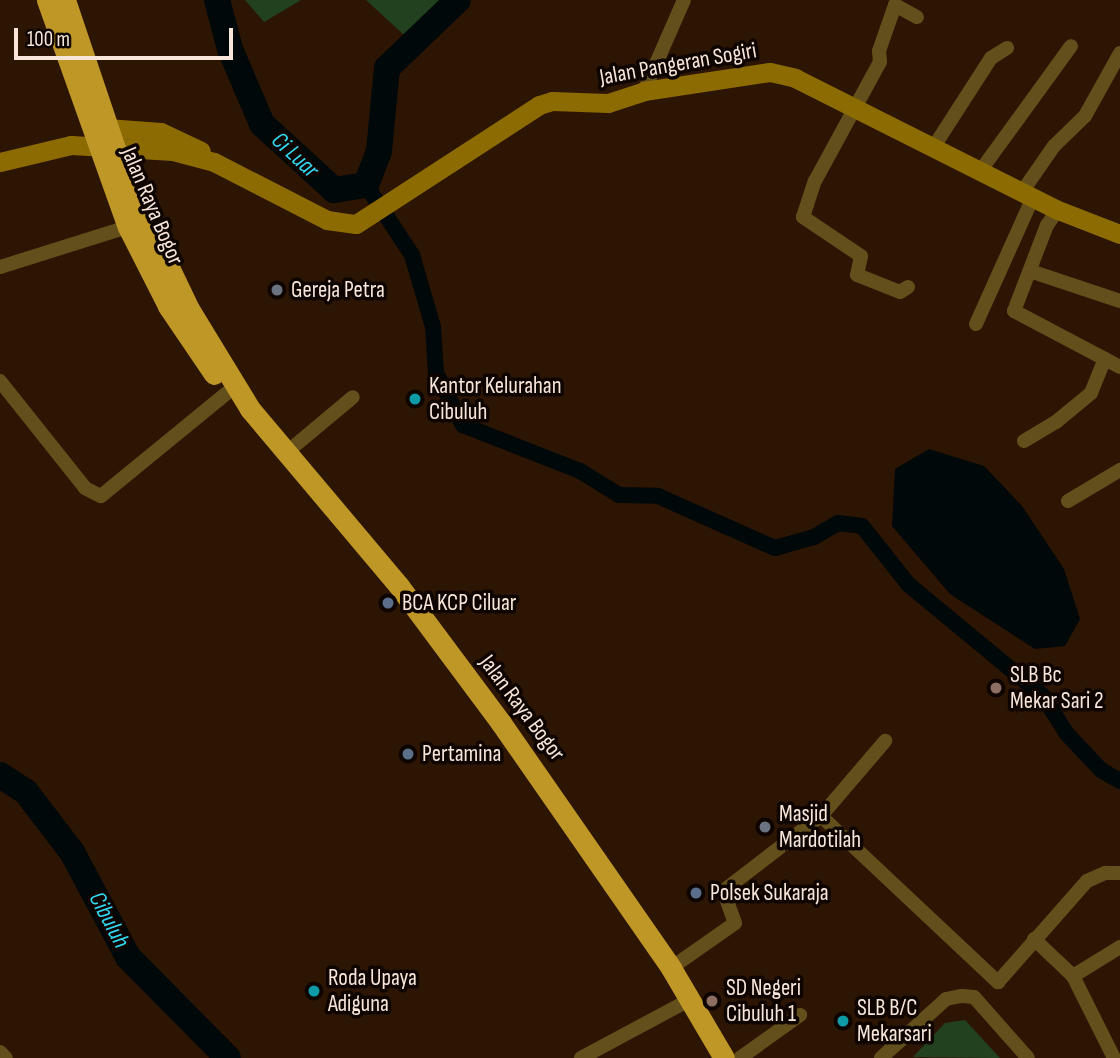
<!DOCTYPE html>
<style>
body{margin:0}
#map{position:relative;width:1120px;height:1058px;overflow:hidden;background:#2d1503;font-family:"Sofia Sans Condensed",sans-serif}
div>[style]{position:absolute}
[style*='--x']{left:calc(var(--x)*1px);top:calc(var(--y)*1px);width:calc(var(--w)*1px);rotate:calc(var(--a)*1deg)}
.green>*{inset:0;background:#22421f}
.water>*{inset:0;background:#00080a}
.canal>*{height:16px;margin:-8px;padding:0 8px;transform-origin:8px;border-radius:8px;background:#00080a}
.river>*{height:26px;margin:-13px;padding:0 13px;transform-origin:13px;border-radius:13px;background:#00080a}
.street>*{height:14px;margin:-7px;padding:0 7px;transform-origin:7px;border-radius:7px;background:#634f1c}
.secondary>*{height:19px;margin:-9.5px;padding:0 9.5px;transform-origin:9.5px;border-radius:9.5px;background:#8b6b02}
.highway>*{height:21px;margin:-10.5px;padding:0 10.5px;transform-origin:10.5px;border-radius:10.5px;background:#be9727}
.dots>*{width:19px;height:19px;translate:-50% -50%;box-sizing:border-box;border:4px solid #0e0501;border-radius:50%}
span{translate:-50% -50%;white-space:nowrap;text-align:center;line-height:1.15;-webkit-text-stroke:7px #0e0501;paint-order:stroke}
.street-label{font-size:23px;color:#f8e6db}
.poi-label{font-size:23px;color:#f8e6db}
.left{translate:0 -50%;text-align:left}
.water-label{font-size:24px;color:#33daf4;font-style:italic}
.scale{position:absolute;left:14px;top:28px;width:219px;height:32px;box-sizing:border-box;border:4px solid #f8e6db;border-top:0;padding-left:9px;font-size:21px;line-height:24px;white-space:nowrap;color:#f8e6db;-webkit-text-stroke:5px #0e0501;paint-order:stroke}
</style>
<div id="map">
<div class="green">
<div style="clip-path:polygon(245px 0,301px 0,264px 22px)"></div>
<div style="clip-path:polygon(366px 0,460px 0,415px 45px)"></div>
<div style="clip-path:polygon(965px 1020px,1000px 1058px,913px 1057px,945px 1023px)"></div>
</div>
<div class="water">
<div style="clip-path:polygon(929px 449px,984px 466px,1022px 506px,1064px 569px,1080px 619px,1065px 646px,1035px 649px,950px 594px,892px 526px,895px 469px)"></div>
</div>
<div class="canal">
<div style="--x:366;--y:185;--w:84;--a:56.7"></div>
<div style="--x:412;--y:255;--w:75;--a:73.7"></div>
<div style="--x:433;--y:327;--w:46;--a:86.3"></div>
<div style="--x:436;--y:373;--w:59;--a:62.6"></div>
<div style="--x:463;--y:425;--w:126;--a:21.5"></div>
<div style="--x:580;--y:471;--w:46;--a:31.6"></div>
<div style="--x:619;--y:495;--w:39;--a:1"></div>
<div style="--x:658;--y:496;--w:128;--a:24"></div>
<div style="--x:775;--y:548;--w:41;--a:-15.8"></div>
<div style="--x:814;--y:537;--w:28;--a:-30"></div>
<div style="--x:838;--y:523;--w:24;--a:7"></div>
<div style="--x:862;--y:526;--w:75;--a:51.5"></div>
<div style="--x:909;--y:585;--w:174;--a:39.6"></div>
<div style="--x:1043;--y:696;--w:45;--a:57.7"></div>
<div style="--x:1067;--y:734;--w:50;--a:46.6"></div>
<div style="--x:1101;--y:770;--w:22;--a:30"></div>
</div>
<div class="river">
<div style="--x:217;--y:0;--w:51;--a:75.1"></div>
<div style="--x:230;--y:49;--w:82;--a:66.9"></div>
<div style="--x:262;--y:124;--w:98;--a:42.5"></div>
<div style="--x:334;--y:190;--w:32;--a:-9"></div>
<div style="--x:366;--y:185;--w:36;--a:-69"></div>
<div style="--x:379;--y:151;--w:83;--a:-84.5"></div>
<div style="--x:387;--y:68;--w:98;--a:-43.8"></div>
<div style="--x:0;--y:775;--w:31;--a:33"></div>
<div style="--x:26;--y:792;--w:76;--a:52.5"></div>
<div style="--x:72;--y:852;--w:119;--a:61.9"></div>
<div style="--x:128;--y:957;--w:142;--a:45.3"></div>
</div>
<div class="street">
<div style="--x:644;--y:91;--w:99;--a:-66.3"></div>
<div style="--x:933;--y:148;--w:107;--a:-57.2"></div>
<div style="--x:991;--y:58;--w:19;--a:-32"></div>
<div style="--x:981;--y:170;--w:153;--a:-54"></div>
<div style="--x:1022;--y:192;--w:56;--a:-55.2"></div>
<div style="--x:1054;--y:146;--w:43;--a:-44.1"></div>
<div style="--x:1085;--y:116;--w:72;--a:-60.9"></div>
<div style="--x:1058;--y:210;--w:19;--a:126"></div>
<div style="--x:1047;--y:225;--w:92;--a:111"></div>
<div style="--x:1014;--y:311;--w:120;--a:27.8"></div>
<div style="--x:0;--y:267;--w:134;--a:-17.4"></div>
<div style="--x:1030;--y:271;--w:95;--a:18.4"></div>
<div style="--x:908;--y:287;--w:9;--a:148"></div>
<div style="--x:900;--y:292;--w:46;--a:-158.4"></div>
<div style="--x:857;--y:275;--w:19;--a:-78"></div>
<div style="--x:861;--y:256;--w:70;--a:-146.1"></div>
<div style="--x:803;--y:217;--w:38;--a:-72"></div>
<div style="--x:815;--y:181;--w:136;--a:-61.4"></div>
<div style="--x:880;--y:62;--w:11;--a:-95"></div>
<div style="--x:879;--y:51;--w:49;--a:-70.8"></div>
<div style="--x:895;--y:5;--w:25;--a:29"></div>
<div style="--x:976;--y:324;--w:139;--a:-65.8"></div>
<div style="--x:0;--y:381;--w:137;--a:51.5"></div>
<div style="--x:85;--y:488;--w:18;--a:27"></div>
<div style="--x:101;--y:496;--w:163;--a:-39.3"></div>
<div style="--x:1024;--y:441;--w:37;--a:-31"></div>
<div style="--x:1056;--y:422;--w:45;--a:-39.6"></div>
<div style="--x:1091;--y:393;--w:37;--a:-68"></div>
<div style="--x:286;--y:453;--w:87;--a:-39.9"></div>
<div style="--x:1068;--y:501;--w:61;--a:-30.8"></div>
<div style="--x:821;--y:816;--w:243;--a:43.2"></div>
<div style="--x:998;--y:982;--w:135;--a:-48.6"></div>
<div style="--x:1087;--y:881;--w:20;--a:-24"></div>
<div style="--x:1105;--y:873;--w:15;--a:0"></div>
<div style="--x:1034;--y:939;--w:54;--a:43.5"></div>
<div style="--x:1073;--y:976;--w:92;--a:63.4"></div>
<div style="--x:671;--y:968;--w:78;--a:-35.1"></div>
<div style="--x:735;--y:923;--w:29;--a:-110"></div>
<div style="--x:725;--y:896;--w:8;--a:-76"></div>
<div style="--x:727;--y:888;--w:118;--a:-37.5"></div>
<div style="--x:821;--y:816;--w:99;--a:-49.5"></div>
<div style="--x:1073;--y:976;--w:55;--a:-31.7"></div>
<div style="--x:0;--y:1052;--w:8;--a:45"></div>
<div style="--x:581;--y:1058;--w:123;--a:-28.2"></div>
<div style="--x:740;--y:1058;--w:74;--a:-35.6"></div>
<div style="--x:881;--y:1058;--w:88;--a:-42.2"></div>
<div style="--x:946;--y:999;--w:16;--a:-11"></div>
<div style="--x:962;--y:996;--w:12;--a:5"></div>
<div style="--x:974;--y:997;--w:81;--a:48.5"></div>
</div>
<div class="secondary">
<div style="--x:93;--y:127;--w:68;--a:4.2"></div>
<div style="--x:161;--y:132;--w:44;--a:25.4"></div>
<div style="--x:0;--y:162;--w:73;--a:-13.5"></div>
<div style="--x:71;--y:145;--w:102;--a:3.4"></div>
<div style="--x:173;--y:151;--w:42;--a:15"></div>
<div style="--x:214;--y:162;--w:127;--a:27.2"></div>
<div style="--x:327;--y:220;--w:29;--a:8"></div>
<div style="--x:356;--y:224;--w:218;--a:-33"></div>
<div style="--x:539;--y:105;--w:14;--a:-17"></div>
<div style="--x:552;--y:101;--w:56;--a:2"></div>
<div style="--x:608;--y:103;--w:38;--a:-18"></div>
<div style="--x:644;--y:91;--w:127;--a:-8.6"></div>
<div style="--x:770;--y:72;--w:26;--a:13"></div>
<div style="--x:795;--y:78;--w:294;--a:26.7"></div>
<div style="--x:1058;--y:210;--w:66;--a:21.2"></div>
</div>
<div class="highway">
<div style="--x:47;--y:0;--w:241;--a:70.4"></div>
<div style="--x:128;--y:227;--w:89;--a:63.1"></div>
<div style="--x:168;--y:306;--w:82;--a:55.9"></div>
<div style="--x:65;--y:0;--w:154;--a:71.4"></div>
<div style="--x:114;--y:146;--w:98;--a:66"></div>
<div style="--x:154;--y:236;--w:81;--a:64.4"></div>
<div style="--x:189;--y:309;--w:117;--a:58.6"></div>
<div style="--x:250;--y:409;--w:231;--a:49.9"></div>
<div style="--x:399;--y:586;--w:171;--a:53.3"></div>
<div style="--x:501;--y:723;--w:298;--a:55.2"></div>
<div style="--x:671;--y:968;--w:104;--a:59.5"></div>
</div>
<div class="dots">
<div style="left:277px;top:290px;background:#6b7280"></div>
<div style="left:415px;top:399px;background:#0f9aa8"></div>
<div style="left:388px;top:603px;background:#5c6f8a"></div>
<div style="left:996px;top:688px;background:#8d6e63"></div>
<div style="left:408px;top:754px;background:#5c6f8a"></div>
<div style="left:765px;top:827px;background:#6b7280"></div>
<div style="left:696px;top:893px;background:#5c6f8a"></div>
<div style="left:314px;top:991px;background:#0f9aa8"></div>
<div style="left:712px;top:1001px;background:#8d6e63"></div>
<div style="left:843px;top:1021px;background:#0f9aa8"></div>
</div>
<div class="street-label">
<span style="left:678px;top:64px;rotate:-10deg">Jalan Pangeran Sogiri</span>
<span style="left:152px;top:206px;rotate:67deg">Jalan Raya Bogor</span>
<span style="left:522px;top:708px;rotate:53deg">Jalan Raya Bogor</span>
</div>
<div class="poi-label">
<span class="left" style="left:291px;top:290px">Gereja Petra</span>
<span class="left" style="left:429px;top:399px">Kantor Kelurahan<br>Cibuluh</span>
<span class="left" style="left:402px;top:603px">BCA KCP Ciluar</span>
<span class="left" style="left:1010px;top:688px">SLB Bc<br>Mekar Sari 2</span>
<span class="left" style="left:422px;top:754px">Pertamina</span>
<span class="left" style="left:779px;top:827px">Masjid<br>Mardotilah</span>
<span class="left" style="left:710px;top:893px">Polsek Sukaraja</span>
<span class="left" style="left:328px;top:991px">Roda Upaya<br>Adiguna</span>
<span class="left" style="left:726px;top:1001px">SD Negeri<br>Cibuluh 1</span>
<span class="left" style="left:857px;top:1021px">SLB B/C<br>Mekarsari</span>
</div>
<div class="water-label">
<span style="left:295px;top:155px;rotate:43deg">Ci Luar</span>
<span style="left:109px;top:920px;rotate:62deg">Cibuluh</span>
</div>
<div class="scale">100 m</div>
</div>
